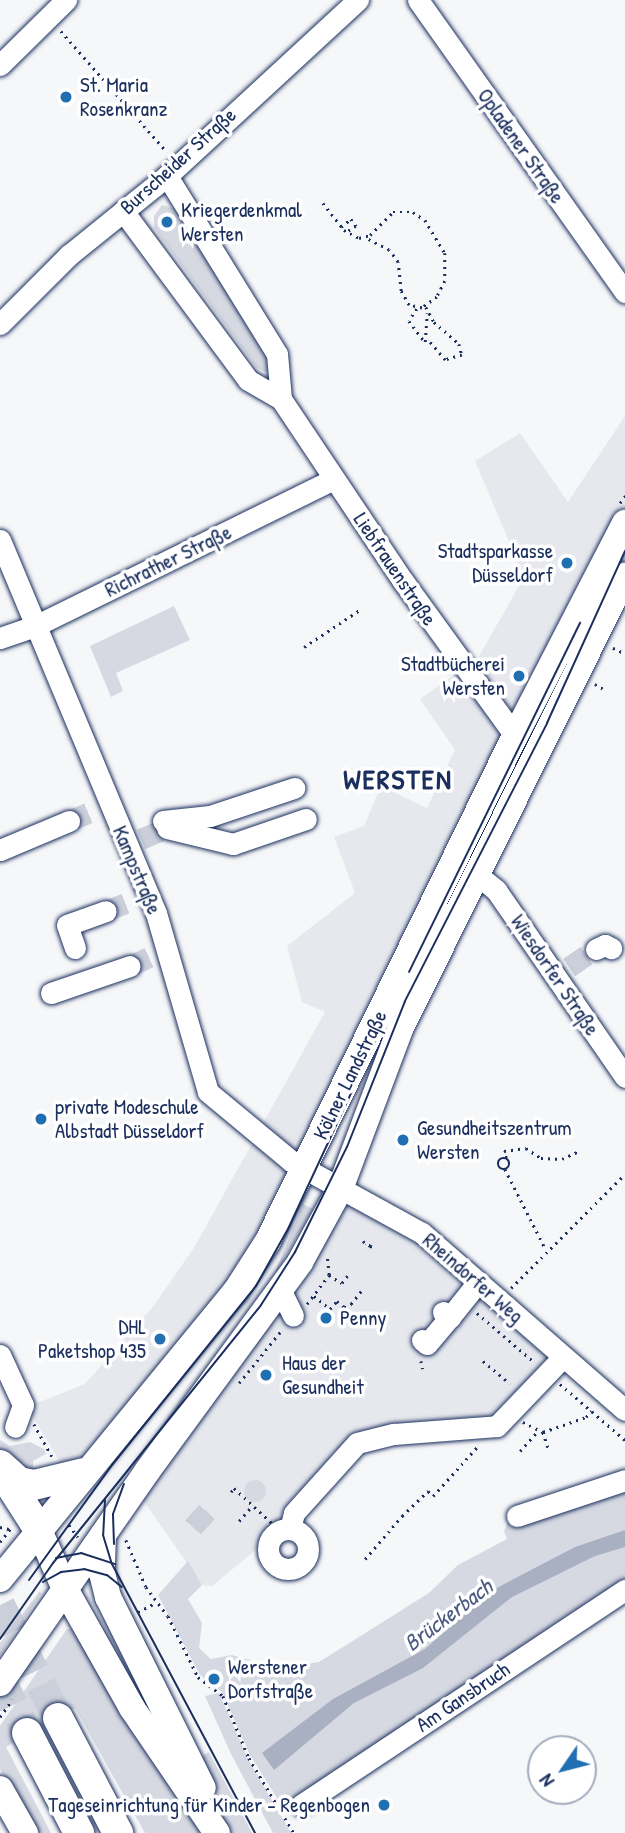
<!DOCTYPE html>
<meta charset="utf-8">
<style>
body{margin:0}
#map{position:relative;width:625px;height:1833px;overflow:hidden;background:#f6f7f9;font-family:"Patrick Hand",sans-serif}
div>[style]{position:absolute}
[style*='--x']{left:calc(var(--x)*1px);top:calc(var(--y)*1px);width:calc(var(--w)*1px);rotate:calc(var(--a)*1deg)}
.built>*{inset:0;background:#e6e8ee}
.green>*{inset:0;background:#d6d9e2}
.round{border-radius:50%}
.water>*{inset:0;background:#a9b0c1}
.minor-tunnel>*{height:21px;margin-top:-10.5px;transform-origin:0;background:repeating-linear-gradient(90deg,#cacfda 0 21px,transparent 0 31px)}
.highway-tunnel>*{height:30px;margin-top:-15px;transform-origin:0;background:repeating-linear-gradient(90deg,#cacfda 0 30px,transparent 0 45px)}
.path>*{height:2.5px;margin-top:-1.25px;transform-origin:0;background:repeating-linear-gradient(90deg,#1b2f5e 0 2px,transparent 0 7px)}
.path>.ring{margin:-1.25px;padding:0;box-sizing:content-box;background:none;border:2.5px solid #1b2f5e;border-radius:50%}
.roads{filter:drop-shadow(0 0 2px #1b2f5e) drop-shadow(0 0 2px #1b2f5e)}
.minor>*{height:21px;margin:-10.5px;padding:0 10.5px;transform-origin:10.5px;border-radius:10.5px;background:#fff}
.minor>.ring{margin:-10.5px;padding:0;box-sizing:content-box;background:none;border:21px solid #fff;border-radius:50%}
.major>*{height:26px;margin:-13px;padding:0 13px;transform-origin:13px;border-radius:13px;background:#fff}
.highway>*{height:30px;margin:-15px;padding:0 15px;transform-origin:15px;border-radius:15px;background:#fff}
.tram>*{height:2px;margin:-1px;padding:0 1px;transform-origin:1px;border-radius:1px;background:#1b2f5e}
.dots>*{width:19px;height:19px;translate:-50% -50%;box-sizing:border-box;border:4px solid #fff;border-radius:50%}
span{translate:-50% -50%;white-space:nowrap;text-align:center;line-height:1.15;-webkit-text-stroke:7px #fff;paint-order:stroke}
.poi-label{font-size:21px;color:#1b2f5e}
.left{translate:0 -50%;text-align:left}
.right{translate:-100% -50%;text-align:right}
.street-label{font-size:21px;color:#1b2f5e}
.water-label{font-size:23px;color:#4d5c81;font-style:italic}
.district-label{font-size:28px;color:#1b2f5e;font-weight:700;letter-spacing:2px}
.north{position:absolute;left:527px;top:1735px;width:70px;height:70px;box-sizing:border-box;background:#fff;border:2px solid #a4acbf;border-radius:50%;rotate:235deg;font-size:19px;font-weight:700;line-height:28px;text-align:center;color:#1b2f5e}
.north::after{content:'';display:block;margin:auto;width:24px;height:32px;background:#1f6fb2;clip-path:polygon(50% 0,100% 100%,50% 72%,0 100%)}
</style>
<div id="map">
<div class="built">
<div style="clip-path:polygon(625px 416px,625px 513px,316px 1129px,229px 1286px,79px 1467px,60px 1462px,27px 1407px,85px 1384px,155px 1304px,195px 1246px,325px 1012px,302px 1002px,287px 946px,355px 893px,334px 837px,364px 826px,381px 786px,427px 808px,455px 750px,420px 699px,478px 658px,524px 577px,475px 461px,520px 433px,568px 502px)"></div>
<div style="clip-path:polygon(346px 1197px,423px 1240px,561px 1354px,494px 1425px,355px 1443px,274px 1535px,212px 1586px,202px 1585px,139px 1494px)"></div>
</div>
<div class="green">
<div style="clip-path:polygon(162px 205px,176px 209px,269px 357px,269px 369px,265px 372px,257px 368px,154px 228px,154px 216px)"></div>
<div style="clip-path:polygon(174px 606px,190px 640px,116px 673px,123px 691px,111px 697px,90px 646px)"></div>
<div style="clip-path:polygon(303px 1204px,313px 1209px,277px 1271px,276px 1270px)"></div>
<div style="clip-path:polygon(0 1440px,10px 1446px,30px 1442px,44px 1449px,46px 1454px,33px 1461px,33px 1478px,0 1452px)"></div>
<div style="clip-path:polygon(625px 1477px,625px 1584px,566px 1616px,417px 1723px,284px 1809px,250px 1755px,222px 1692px,200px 1675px,158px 1595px,188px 1561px,202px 1585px,188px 1599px,202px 1623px,199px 1648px,211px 1659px,232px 1655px,279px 1668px,319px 1662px,429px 1593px,458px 1565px,507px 1539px,504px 1531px,510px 1517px)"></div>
<div class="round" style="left:244px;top:1480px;width:22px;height:22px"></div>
<div style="clip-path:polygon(40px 1591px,41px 1594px,0 1655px,0 1643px)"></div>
<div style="clip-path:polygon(67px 1629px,76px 1629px,215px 1833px,145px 1833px,75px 1708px,6px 1747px,51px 1833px,35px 1833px,0 1769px,0 1726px)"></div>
<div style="clip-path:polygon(219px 1693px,248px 1759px,291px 1833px,273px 1833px,231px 1754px,205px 1696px)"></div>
<div style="clip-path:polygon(209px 1752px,252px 1833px,231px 1833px,204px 1784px,202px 1756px)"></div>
</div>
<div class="water">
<div style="clip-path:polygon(625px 1530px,625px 1547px,595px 1556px,512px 1597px,423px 1668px,354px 1703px,274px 1770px,262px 1753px,333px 1699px,425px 1649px,491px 1591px,575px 1547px)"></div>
</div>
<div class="minor-tunnel">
<div style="--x:69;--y:821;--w:28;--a:-23"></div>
<div style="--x:141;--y:839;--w:28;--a:-23"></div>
<div style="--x:106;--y:911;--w:27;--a:-22"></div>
<div style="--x:130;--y:966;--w:26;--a:-25"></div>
<div style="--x:569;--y:967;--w:32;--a:-34"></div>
<div style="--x:193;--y:1527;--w:30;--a:-48"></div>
</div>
<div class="highway-tunnel">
<div style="--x:0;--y:1605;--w:127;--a:62.8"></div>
<div style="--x:0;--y:1678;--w:61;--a:63.9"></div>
</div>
<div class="path">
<div style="--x:61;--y:31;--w:161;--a:48.8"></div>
<div style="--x:323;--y:203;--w:34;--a:52"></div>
<div style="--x:344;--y:230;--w:17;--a:28"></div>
<div style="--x:359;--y:238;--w:11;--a:-15"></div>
<div style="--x:370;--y:235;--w:33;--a:-45"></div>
<div style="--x:393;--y:212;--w:20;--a:0"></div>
<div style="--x:413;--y:212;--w:14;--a:34"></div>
<div style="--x:425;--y:220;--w:39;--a:59"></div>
<div style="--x:445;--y:253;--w:28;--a:90"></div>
<div style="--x:445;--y:281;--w:18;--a:117"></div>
<div style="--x:437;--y:297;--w:19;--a:144"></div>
<div style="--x:422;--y:308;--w:13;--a:-167"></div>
<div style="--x:409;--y:305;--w:16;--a:-120"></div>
<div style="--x:401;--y:291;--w:29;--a:-96"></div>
<div style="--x:398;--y:262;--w:15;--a:-127"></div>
<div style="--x:389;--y:250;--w:27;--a:-153"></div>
<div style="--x:341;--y:227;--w:13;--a:-39"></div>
<div style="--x:351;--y:219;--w:9;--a:54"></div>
<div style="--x:356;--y:226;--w:11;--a:146"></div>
<div style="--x:426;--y:307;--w:17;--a:62"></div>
<div style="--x:434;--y:322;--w:33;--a:41"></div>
<div style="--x:459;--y:344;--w:11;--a:75"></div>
<div style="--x:462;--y:355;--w:18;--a:164"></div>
<div style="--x:445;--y:360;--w:26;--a:-130"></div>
<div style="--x:417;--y:309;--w:14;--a:124"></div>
<div style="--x:409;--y:321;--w:26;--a:53"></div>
<div style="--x:425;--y:342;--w:29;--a:-86"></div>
<div style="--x:620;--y:503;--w:9;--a:-54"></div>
<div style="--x:304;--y:647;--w:69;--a:-33.7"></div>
<div style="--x:613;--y:648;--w:10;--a:24"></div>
<div style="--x:595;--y:684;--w:10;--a:29"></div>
<div style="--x:506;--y:1158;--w:7;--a:-106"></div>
<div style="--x:504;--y:1151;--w:22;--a:-8"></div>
<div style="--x:526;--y:1148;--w:18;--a:34"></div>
<div style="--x:541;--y:1158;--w:21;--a:3"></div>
<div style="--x:562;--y:1159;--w:21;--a:-25"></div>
<div class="ring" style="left:498.5px;top:1158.5px;width:8.5px;height:8.5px"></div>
<div style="--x:505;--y:1169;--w:89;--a:63.1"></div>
<div style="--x:363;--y:1241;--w:11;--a:34"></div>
<div style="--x:372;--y:1247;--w:7;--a:-164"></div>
<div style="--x:329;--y:1275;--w:15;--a:32"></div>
<div style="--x:342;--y:1283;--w:9;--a:-54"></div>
<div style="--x:511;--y:1288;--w:161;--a:-45"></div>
<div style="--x:314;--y:1296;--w:21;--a:39"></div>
<div style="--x:330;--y:1309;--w:11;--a:-49"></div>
<div style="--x:337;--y:1301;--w:9;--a:41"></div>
<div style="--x:344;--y:1307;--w:8;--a:-23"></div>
<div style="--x:351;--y:1304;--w:18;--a:-52"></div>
<div style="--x:307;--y:1304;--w:36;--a:-53"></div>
<div style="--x:329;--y:1275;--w:20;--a:-96"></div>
<div style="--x:477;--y:1313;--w:74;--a:40.6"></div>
<div style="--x:421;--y:1361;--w:8;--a:76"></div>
<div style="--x:483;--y:1361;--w:35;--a:40"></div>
<div style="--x:239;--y:1383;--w:67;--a:-51.1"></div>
<div style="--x:560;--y:1384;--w:86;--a:40.7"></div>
<div style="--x:523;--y:1422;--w:22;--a:27"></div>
<div style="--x:543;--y:1432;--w:46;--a:-19.2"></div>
<div style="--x:586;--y:1417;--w:8;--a:-50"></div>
<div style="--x:34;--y:1424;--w:39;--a:61"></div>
<div style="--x:543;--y:1432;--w:19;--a:72"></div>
<div style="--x:520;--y:1451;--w:25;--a:-48"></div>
<div style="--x:231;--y:1492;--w:5;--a:-53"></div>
<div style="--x:234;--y:1488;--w:53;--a:42.7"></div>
<div style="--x:239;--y:1521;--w:21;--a:-49"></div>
<div style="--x:69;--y:1525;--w:15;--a:53"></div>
<div style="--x:0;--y:1527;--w:9;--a:13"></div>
<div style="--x:126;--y:1540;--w:51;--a:66.9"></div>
<div style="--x:146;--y:1587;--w:36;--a:53"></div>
<div style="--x:168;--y:1616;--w:68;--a:63.8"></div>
<div style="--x:198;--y:1677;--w:31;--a:37"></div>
<div style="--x:223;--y:1696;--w:67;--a:67.2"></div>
<div style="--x:249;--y:1758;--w:87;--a:59"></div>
<div style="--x:0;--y:1542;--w:18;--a:-52"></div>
<div style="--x:365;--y:1559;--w:57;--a:-49.3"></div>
<div style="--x:402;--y:1516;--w:36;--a:-44"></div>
<div style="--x:428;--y:1491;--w:7;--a:45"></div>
<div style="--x:433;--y:1496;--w:67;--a:-48"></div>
<div style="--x:138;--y:1612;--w:19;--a:-28"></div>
<div style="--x:0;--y:1717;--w:21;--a:-55"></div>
</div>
<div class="roads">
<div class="minor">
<div style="--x:418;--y:0;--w:358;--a:54.7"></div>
<div style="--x:0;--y:65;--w:93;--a:-44.6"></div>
<div style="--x:167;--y:176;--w:209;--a:58.3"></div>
<div style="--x:277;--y:354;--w:45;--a:84.9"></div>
<div style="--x:123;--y:211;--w:210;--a:53.5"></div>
<div style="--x:248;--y:380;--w:38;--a:30"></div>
<div style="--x:281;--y:399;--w:219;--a:56.2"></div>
<div style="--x:403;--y:581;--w:191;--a:54.1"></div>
<div style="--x:0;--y:324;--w:98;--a:-45"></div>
<div style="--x:69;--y:255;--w:126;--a:-38.9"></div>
<div style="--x:167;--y:176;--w:260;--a:-42.7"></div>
<div style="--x:0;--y:540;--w:404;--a:67.3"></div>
<div style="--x:156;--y:913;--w:186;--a:73.8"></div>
<div style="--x:208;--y:1092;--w:108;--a:39.7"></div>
<div style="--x:291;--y:1161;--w:149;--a:28.8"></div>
<div style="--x:422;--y:1233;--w:269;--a:41.1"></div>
<div style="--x:0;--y:638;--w:37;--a:-19"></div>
<div style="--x:35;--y:626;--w:333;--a:-26.2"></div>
<div style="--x:163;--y:821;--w:47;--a:-6.1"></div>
<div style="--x:210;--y:816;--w:89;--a:-18.4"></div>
<div style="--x:167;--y:828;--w:68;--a:13.6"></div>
<div style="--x:233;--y:844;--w:77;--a:-18.9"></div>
<div style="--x:0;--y:850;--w:75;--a:-22.8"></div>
<div style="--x:480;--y:877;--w:21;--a:39"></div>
<div style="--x:496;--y:890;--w:227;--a:55.4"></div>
<div style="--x:75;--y:948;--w:24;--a:-109"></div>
<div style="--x:67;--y:925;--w:41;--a:-19.7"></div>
<div style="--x:596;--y:949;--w:10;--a:-24"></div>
<div style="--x:605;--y:945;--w:7;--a:27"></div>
<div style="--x:51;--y:993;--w:83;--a:-18.9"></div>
<div style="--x:282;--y:1293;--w:25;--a:64"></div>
<div style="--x:443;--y:1312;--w:9;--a:36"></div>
<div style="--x:450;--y:1317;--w:45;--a:-51.3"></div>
<div style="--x:422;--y:1340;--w:6;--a:39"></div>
<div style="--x:427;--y:1344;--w:35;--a:-50"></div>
<div style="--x:0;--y:1355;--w:55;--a:65.3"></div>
<div style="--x:23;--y:1405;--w:23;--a:110"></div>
<div style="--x:517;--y:1516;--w:114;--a:-18.4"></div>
<div style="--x:290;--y:1529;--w:16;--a:-76"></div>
<div style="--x:294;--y:1513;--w:94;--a:-48"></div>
<div style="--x:357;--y:1443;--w:38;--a:-14"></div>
<div style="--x:394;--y:1434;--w:103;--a:-4.4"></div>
<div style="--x:497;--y:1426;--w:95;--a:-46.3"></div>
<div class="ring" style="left:268px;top:1529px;width:19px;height:19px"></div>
<div style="--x:301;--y:1805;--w:389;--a:-33.6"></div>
</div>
<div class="major">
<div style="--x:38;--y:1528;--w:67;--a:66.1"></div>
<div style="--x:65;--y:1589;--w:137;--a:60.6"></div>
<div style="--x:132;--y:1708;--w:151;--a:55.8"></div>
<div style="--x:103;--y:1535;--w:38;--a:92"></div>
<div style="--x:102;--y:1573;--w:25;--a:76"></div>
<div style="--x:108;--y:1597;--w:213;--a:63.6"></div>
<div style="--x:0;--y:1579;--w:372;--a:-50.7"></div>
<div style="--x:236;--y:1291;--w:59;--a:-57.4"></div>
<div style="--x:268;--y:1241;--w:562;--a:-63.94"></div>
<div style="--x:515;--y:736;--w:240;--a:-62.7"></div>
<div style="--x:0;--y:1683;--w:259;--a:-55.2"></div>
<div style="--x:148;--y:1470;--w:258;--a:-53.8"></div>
<div style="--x:300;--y:1262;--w:83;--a:-61.3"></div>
<div style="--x:340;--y:1189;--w:173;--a:-69.4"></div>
<div style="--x:401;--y:1027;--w:504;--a:-63.59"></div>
<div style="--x:0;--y:1789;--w:51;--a:60.4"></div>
</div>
<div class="highway">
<div style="--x:0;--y:1465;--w:25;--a:42"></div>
<div style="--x:19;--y:1482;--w:15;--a:11"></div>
<div style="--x:34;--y:1485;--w:51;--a:-13.5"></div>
<div style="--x:2;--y:1472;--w:67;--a:57.3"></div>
<div style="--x:58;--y:1718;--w:130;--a:62.4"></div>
<div style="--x:27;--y:1733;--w:113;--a:62.5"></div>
</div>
</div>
<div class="tram">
<div style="--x:409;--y:972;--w:389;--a:-63.9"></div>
<div style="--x:105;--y:1500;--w:35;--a:93"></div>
<div style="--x:103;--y:1535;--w:30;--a:73"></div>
<div style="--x:112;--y:1564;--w:305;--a:62"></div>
<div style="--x:114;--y:1544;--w:30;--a:-92"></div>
<div style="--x:113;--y:1514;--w:32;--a:-70"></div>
<div style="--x:56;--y:1558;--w:25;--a:-11"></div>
<div style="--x:81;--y:1553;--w:36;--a:18"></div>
<div style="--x:29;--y:1580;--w:142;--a:-54.2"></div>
<div style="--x:112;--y:1465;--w:230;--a:-51.2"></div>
<div style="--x:256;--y:1286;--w:65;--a:-60.7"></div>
<div style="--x:288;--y:1229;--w:235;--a:-65.1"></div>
<div style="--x:43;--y:1582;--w:21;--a:-29"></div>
<div style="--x:61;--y:1572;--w:23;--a:-7"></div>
<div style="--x:84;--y:1569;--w:24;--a:15"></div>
<div style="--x:107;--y:1575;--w:19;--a:39"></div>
<div style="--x:0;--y:1639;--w:93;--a:-55.1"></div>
<div style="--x:53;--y:1563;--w:331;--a:-51.1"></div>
<div style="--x:261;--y:1305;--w:63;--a:-57.3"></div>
<div style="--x:295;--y:1252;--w:117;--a:-63.7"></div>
<div style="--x:347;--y:1147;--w:157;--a:-68.3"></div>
<div style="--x:405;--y:1001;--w:312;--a:-62.9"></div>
<div style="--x:547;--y:723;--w:189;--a:-65.6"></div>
</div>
<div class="dots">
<div style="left:66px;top:97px;background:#1f6fb2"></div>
<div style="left:167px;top:222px;background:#1f6fb2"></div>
<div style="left:567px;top:563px;background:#1f6fb2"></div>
<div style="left:519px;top:676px;background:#1f6fb2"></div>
<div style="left:41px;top:1119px;background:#1f6fb2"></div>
<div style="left:403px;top:1140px;background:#1f6fb2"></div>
<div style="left:326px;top:1318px;background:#1f6fb2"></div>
<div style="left:160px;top:1339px;background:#1f6fb2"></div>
<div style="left:266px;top:1375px;background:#1f6fb2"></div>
<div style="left:214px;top:1679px;background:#1f6fb2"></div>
<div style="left:384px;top:1805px;background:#1f6fb2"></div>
</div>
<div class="poi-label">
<span class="left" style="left:80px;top:97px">St. Maria<br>Rosenkranz</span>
<span class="left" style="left:181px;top:222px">Kriegerdenkmal<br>Wersten</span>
<span class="right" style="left:553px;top:563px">Stadtsparkasse<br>Düsseldorf</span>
<span class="right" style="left:505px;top:676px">Stadtbücherei<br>Wersten</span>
<span class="left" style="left:55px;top:1119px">private Modeschule<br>Albstadt Düsseldorf</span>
<span class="left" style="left:417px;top:1140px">Gesundheitszentrum<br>Wersten</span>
<span class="left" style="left:340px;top:1318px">Penny</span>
<span class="right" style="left:146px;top:1339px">DHL<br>Paketshop 435</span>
<span class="left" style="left:282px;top:1375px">Haus der<br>Gesundheit</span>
<span class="left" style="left:228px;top:1679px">Werstener<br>Dorfstraße</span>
<span class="right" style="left:370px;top:1805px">Tageseinrichtung für Kinder - Regenbogen</span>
</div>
<div class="street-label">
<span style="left:521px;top:146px;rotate:55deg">Opladener Straße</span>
<span style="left:178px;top:161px;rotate:-42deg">Burscheider Straße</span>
<span style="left:168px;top:561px;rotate:-26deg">Richrather Straße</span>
<span style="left:395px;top:569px;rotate:56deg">Liebfrauenstraße</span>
<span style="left:137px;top:870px;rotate:67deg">Kampstraße</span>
<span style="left:555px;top:975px;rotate:56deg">Wiesdorfer Straße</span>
<span style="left:350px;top:1075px;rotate:-64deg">Kölner Landstraße</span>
<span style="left:473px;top:1278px;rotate:41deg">Rheindorfer Weg</span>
<span style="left:463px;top:1697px;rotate:-34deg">Am Gansbruch</span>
</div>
<div class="water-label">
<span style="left:448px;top:1615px;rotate:-37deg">Brückerbach</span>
</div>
<div class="district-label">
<span style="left:398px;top:779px">WERSTEN</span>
</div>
<div class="north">N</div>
</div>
